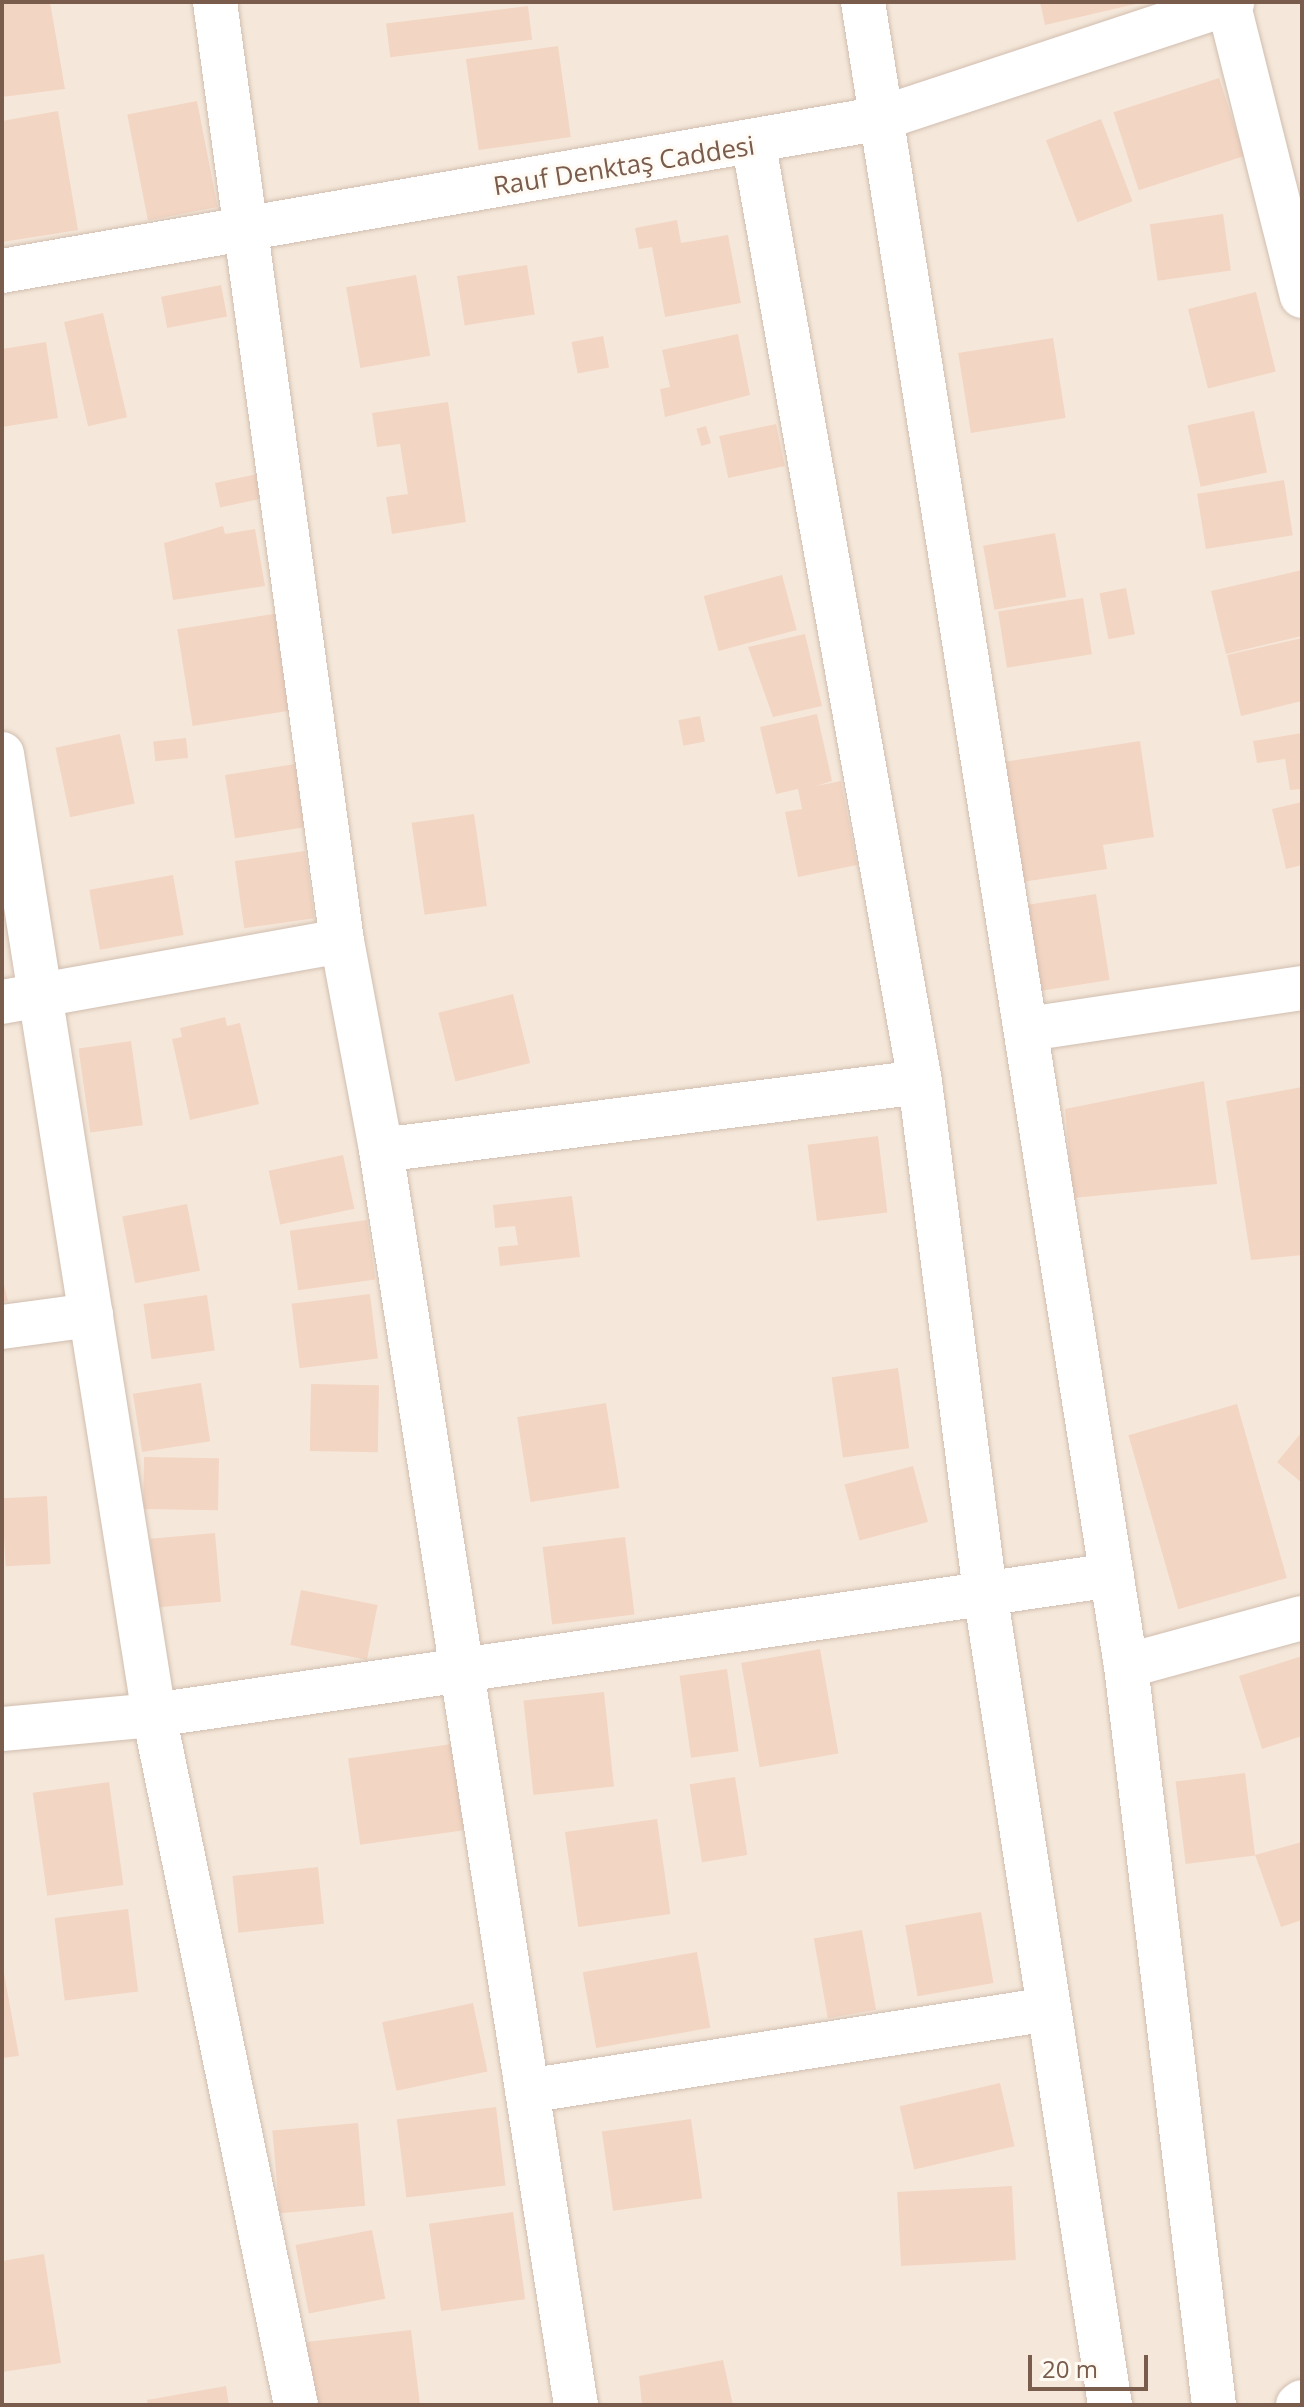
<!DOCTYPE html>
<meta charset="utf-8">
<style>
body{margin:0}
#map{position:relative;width:1304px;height:2407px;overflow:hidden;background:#fdf6ec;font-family:"Open Sans",sans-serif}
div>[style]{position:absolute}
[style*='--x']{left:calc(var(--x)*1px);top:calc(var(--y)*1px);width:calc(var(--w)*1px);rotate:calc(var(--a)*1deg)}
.residential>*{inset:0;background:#f5e8da;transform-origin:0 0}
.building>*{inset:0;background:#f3d5c3;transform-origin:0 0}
.roads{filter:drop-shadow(0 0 2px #d1beb0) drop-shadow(0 0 2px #d1beb0)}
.minor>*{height:44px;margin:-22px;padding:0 22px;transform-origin:22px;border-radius:22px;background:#fff}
.tertiary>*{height:44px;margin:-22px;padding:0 22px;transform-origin:22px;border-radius:22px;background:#fff}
span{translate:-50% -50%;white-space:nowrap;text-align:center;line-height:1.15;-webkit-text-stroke:6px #fffaf3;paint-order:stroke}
.street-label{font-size:26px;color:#7a5c4d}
.frame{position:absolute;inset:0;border:4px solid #7a5c4d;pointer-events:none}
.scale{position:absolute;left:1028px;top:2355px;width:120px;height:36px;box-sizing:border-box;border:4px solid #7a5c4d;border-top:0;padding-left:10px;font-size:24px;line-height:28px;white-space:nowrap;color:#7a5c4d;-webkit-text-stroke:6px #fffaf3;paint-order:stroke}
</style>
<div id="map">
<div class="residential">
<div style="left:2px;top:2px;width:1300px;height:2403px"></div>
</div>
<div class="building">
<div style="clip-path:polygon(2px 2px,50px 2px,65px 89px,2px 97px)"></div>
<div style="clip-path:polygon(1040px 2px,1140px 2px,1140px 3px,1045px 25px)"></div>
<div style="left:528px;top:6px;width:34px;height:143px;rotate:83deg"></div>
<div style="left:558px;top:46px;width:92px;height:93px;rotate:82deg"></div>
<div style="left:1219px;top:78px;width:82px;height:111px;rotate:72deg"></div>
<div style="left:197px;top:101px;width:108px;height:71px;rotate:79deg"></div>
<div style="clip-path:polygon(58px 111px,78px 230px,2px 242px,2px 121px)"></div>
<div style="left:1101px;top:119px;width:88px;height:59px;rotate:69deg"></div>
<div style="left:1223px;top:214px;width:57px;height:74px;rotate:82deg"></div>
<div style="clip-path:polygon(677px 220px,681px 243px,728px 235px,741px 303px,665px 317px,652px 247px,639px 249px,635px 228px)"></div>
<div style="left:527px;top:265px;width:50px;height:71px;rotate:81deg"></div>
<div style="left:416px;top:275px;width:82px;height:71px;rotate:80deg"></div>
<div style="left:221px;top:285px;width:32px;height:61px;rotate:79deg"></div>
<div style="left:1256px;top:292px;width:82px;height:70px;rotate:76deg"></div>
<div style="left:103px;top:313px;width:107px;height:40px;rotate:77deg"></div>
<div style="clip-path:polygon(738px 334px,750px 395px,665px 417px,660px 389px,670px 387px,662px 350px)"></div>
<div style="left:603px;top:336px;width:32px;height:32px;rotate:79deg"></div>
<div style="left:1053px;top:338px;width:81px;height:96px;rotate:81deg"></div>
<div style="clip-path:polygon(46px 342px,58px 418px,2px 427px,2px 349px)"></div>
<div style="clip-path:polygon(448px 402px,466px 522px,392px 534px,386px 497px,408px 494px,400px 444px,377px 447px,372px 413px)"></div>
<div style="left:1254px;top:411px;width:63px;height:68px;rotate:78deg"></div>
<div style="left:776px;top:424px;width:43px;height:58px;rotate:78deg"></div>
<div style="left:706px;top:426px;width:18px;height:10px;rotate:74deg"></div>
<div style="left:257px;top:474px;width:25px;height:43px;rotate:78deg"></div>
<div style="left:1284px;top:480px;width:56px;height:88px;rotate:81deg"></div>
<div style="clip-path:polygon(223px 526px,225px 534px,255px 529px,265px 586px,173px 600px,164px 543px)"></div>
<div style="left:1055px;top:533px;width:65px;height:73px;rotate:80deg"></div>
<div style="clip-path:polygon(1302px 570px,1302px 636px,1226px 654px,1211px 591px)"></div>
<div style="left:782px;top:575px;width:57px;height:81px;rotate:75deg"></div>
<div style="left:1126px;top:588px;width:47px;height:27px;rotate:79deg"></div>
<div style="left:1083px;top:598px;width:57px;height:86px;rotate:81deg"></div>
<div style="left:280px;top:613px;width:98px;height:104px;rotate:81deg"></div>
<div style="clip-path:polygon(805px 634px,822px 706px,773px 717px,748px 647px)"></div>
<div style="clip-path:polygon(1302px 638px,1302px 701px,1241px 716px,1227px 655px)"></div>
<div style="clip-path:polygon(817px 714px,832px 781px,816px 786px,841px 781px,857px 865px,798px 877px,785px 812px,802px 809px,798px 789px,776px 794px,760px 727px)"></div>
<div style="left:700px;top:716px;width:26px;height:22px;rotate:79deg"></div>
<div style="clip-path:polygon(1302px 733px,1302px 789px,1290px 790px,1285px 759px,1257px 763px,1253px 741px)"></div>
<div style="left:120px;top:734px;width:71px;height:66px;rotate:78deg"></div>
<div style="left:186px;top:738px;width:20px;height:33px;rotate:84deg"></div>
<div style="clip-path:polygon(1140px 741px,1154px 837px,1103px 845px,1107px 869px,1022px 882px,1003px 762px)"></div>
<div style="left:301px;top:763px;width:64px;height:77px;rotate:81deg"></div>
<div style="clip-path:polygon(1302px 802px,1302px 865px,1286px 869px,1272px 809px)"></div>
<div style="left:474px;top:814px;width:93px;height:63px;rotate:82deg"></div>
<div style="left:305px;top:851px;width:68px;height:71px;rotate:82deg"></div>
<div style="left:173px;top:875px;width:61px;height:85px;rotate:80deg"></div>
<div style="left:1096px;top:894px;width:87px;height:69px;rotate:81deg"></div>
<div style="left:513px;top:994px;width:71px;height:77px;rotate:76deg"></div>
<div style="clip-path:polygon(225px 1017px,227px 1026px,240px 1023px,259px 1104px,190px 1120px,172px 1039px,182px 1037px,180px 1028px)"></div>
<div style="left:131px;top:1041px;width:85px;height:53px;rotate:82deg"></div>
<div style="clip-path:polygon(1204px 1081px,1217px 1184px,1073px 1198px,1065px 1109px)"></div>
<div style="clip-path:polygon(1302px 1087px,1302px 1255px,1251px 1260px,1226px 1101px)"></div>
<div style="left:878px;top:1136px;width:77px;height:71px;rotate:83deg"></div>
<div style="left:343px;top:1155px;width:55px;height:76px;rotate:78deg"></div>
<div style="clip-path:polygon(572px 1196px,580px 1257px,500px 1266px,498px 1247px,518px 1245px,515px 1226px,495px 1228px,493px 1205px)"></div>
<div style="left:187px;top:1204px;width:68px;height:66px;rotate:79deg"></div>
<div style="left:367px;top:1220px;width:60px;height:78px;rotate:82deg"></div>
<div style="clip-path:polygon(2px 1276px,8px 1301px,2px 1302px)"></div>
<div style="left:370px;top:1294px;width:65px;height:79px;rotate:83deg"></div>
<div style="left:207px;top:1295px;width:56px;height:64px;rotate:82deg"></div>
<div style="left:898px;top:1368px;width:81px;height:67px;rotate:82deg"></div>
<div style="left:201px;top:1383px;width:59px;height:69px;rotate:81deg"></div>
<div style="left:311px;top:1384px;width:68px;height:67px;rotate:1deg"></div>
<div style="left:606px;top:1403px;width:86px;height:90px;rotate:81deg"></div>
<div style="left:1237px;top:1404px;width:181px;height:113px;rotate:74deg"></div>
<div style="clip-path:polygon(1302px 1432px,1302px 1483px,1277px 1462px)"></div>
<div style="left:144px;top:1457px;width:75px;height:52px;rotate:1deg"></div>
<div style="left:913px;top:1466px;width:58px;height:71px;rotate:75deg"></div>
<div style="left:47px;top:1496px;width:68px;height:45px;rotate:87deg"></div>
<div style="left:215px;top:1533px;width:69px;height:65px;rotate:85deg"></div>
<div style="left:625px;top:1537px;width:78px;height:83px;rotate:83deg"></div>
<div style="left:301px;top:1590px;width:78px;height:56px;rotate:11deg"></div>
<div style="left:820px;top:1649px;width:106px;height:80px;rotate:80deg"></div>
<div style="clip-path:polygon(1302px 1656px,1302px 1736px,1262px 1749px,1239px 1676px)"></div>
<div style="left:727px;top:1669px;width:83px;height:48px;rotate:82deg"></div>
<div style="left:604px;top:1692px;width:95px;height:81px;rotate:84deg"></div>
<div style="left:452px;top:1744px;width:87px;height:105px;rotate:82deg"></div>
<div style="left:1245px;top:1773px;width:83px;height:70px;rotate:83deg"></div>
<div style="left:735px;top:1777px;width:79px;height:46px;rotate:81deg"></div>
<div style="left:109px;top:1782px;width:104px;height:77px;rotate:82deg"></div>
<div style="left:657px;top:1819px;width:96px;height:93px;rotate:82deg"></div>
<div style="clip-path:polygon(1302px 1842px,1302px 1920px,1281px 1927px,1255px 1855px)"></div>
<div style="left:318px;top:1867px;width:57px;height:86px;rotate:84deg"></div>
<div style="left:128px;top:1909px;width:83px;height:74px;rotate:83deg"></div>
<div style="left:981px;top:1912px;width:72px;height:77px;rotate:80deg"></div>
<div style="left:862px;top:1930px;width:81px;height:49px;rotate:80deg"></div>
<div style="left:697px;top:1952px;width:77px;height:116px;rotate:80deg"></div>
<div style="clip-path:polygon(2px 1962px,19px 2056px,2px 2058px)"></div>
<div style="left:473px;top:2003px;width:70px;height:93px;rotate:78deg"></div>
<div style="left:1000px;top:2083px;width:65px;height:103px;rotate:77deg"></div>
<div style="left:496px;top:2107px;width:79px;height:100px;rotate:83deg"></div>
<div style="left:691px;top:2119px;width:80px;height:90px;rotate:82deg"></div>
<div style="left:358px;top:2123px;width:83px;height:86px;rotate:85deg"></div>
<div style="left:1012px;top:2186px;width:74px;height:115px;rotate:87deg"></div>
<div style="left:513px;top:2212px;width:88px;height:85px;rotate:82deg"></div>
<div style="left:372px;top:2230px;width:70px;height:78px;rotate:79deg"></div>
<div style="clip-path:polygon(44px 2254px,61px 2363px,2px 2372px,2px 2261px)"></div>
<div style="clip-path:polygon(411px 2330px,420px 2405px,313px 2405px,306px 2342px)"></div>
<div style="clip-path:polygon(723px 2360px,733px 2405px,642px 2405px,639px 2376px)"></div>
<div style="clip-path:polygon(226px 2386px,229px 2405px,148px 2405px,147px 2400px)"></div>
</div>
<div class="roads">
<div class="minor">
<div style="--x:215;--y:2;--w:948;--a:82.3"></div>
<div style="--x:342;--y:941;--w:213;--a:79.4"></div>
<div style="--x:381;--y:1150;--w:1270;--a:81.17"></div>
<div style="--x:1228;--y:2;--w:303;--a:75.9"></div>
<div style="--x:754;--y:146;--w:951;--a:79.94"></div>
<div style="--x:920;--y:1082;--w:514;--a:82.74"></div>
<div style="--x:985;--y:1592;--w:823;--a:81.26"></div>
<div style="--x:2;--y:754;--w:973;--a:81.01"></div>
<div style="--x:154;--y:1715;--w:704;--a:78.37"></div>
<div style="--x:2;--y:1002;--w:345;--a:-10.2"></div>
<div style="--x:1028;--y:1029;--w:277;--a:-8.5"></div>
<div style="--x:381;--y:1150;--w:543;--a:-7.19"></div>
<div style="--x:2;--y:1327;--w:90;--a:-7.7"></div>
<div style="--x:1126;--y:1666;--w:182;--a:-15.3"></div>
<div style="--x:2;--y:1729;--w:153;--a:-5.3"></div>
<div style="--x:154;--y:1715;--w:968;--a:-8.31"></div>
<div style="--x:527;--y:2091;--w:528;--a:-8.93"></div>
<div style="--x:1298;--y:2405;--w:5;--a:-37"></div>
</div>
<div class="tertiary">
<div style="--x:863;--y:2;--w:1685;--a:81.02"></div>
<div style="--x:1126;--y:1666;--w:744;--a:83.21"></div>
<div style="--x:2;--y:271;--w:893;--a:-9.86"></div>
<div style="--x:882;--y:118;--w:369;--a:-18.3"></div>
</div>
</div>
<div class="street-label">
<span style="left:624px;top:166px;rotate:-9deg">Rauf Denktaş Caddesi</span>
</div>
<div class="frame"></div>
<div class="scale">20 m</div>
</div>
